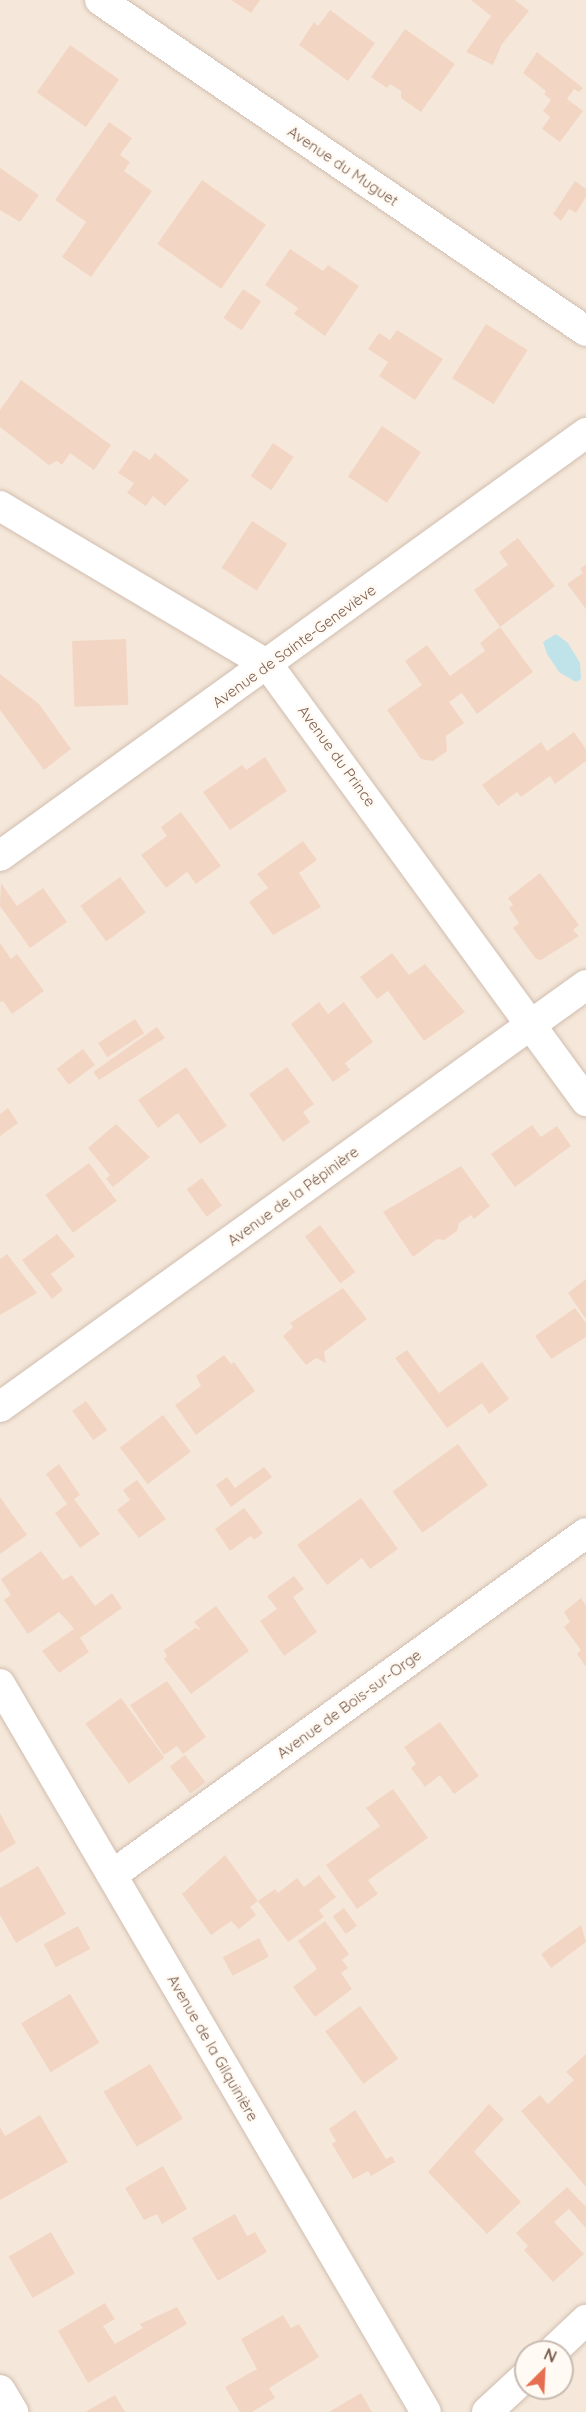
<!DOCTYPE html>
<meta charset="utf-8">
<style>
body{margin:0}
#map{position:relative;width:586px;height:2412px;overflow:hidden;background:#fdf6ec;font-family:Quicksand,sans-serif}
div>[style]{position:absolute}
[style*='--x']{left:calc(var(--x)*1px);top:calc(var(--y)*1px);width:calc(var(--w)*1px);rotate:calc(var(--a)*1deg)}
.residential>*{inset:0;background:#f5e8da}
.water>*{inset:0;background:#bfe3e8}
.building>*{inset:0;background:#f3d5c3;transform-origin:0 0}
.roads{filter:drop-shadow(0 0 2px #d1beb0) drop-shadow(0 0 2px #d1beb0)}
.street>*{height:30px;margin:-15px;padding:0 15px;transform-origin:15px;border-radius:15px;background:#fff}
span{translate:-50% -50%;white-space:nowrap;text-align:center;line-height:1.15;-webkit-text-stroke:5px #fffaf3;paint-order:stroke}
.street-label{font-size:15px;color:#7a5c4d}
.north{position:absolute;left:514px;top:2340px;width:60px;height:60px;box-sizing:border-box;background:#fffaf3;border:2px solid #cabbb1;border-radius:50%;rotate:24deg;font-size:16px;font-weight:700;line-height:24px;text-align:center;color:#7a5c4d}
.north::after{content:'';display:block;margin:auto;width:21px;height:27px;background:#e76f51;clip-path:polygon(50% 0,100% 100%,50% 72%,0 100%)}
</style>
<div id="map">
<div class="residential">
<div style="clip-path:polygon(evenodd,0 0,586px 0,586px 2412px,0 2412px,0 0,526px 2352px,562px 2352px,562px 2388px,526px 2388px,526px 2352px)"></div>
</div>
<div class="water">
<div style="clip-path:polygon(556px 634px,568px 643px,580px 663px,581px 679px,576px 682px,559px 672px,547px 654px,543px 642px)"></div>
</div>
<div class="building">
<div style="clip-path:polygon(231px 0,260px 0,251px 13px)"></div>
<div style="clip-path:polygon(471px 0,515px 0,529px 11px,502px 44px,493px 65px,466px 52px,491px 16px)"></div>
<div style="clip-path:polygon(330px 10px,375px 43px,348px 81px,299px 45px,314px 22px,318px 26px)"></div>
<div style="clip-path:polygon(405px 29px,455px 64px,421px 112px,401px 98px,401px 91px,390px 84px,387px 88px,371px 77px)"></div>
<div style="left:70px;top:45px;width:60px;height:58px;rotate:35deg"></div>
<div style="clip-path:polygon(537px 52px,583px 88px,579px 92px,574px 89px,567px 99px,583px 111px,560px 142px,542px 129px,550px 117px,543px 111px,551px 100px,544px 94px,546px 91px,523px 73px)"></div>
<div style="clip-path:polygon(109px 122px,132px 138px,120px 155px,130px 162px,124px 171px,152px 191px,91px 277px,62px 257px,86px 222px,55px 200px)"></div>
<div style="clip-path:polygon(0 168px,39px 195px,20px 222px,0 210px)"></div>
<div style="left:202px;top:180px;width:78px;height:78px;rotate:35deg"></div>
<div style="clip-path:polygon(575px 181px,586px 189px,586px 197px,576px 213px,569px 209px,561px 221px,553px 214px)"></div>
<div style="clip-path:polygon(290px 249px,323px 271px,328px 265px,359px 286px,325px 336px,294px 314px,298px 308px,265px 285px)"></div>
<div style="left:243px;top:289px;width:22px;height:35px;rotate:34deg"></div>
<div style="left:486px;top:324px;width:49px;height:64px;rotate:32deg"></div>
<div style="clip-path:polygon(397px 330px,443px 359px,415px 400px,379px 376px,388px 362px,368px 349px,379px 333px,390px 340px)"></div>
<div style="clip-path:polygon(21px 380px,111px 445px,94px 470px,70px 453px,62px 465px,57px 461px,49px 465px,0 427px,0 410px)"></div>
<div style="left:382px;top:426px;width:47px;height:61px;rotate:34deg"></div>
<div style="left:273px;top:443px;width:25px;height:40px;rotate:34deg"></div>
<div style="clip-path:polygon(134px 450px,150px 460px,155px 453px,189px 480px,165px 506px,153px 496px,146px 506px,127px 493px,134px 483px,118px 473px)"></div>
<div style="left:252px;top:521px;width:42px;height:56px;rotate:33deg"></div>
<div style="clip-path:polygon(518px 538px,555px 586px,500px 627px,533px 672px,477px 714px,462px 693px,449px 702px,464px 723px,446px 736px,447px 751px,433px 761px,421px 759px,387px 710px,422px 685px,405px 661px,427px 645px,450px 676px,485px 651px,480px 643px,500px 627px,474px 590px,508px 565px,499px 552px)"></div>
<div style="clip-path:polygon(586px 564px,586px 609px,567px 584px,583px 573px,580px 569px)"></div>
<div style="left:126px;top:639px;width:66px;height:54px;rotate:88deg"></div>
<div style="clip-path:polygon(0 674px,39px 704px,71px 749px,44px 770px,0 710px)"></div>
<div style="clip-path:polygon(574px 732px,586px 749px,586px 761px,555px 784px,550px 776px,521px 797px,517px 792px,498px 806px,482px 785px,541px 742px,547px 751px)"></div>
<div style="clip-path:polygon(265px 757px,287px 791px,230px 830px,203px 792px,242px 765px,246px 770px)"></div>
<div style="clip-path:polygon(181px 812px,221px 866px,196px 884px,187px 872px,166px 888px,141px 855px,167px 836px,161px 827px)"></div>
<div style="clip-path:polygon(303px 841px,317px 860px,299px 873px,321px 907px,273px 935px,249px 902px,268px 888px,257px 874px)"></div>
<div style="clip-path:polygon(540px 873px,579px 925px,573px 930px,579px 936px,541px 960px,536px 959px,513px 928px,519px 923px,509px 908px,513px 905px,508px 898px)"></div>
<div style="left:120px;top:877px;width:44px;height:49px;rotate:54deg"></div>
<div style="clip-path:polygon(1px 883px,17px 906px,43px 888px,67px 922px,30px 948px,0 906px)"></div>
<div style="clip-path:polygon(0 943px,11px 959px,17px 954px,44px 991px,12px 1014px,3px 1001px,0 1002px)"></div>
<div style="clip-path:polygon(392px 953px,409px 975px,425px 964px,465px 1012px,424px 1041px,388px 991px,377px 999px,360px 977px)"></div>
<div style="clip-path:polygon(319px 1002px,328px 1014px,344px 1002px,373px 1042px,345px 1063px,350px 1070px,333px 1082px,291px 1024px)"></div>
<div style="left:135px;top:1019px;width:17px;height:44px;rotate:57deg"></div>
<div style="clip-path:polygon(157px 1027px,165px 1038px,99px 1080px,93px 1072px)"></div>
<div style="left:83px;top:1049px;width:20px;height:33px;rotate:53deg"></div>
<div style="clip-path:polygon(186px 1067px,227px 1126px,200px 1144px,178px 1113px,158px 1128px,138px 1100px)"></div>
<div style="clip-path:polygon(287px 1067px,314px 1104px,303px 1112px,310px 1122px,283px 1142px,249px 1094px)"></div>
<div style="clip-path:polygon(8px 1108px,18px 1123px,0 1136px,0 1114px)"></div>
<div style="clip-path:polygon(116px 1124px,150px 1157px,113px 1187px,106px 1179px,110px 1175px,88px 1148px)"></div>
<div style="clip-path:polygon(532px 1125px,541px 1137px,557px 1126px,571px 1146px,515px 1187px,491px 1154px)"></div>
<div style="left:89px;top:1163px;width:47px;height:54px;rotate:54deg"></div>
<div style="clip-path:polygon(461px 1166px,490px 1206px,474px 1219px,471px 1215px,459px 1223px,457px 1231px,444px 1240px,437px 1239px,413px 1257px,383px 1212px)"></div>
<div style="left:202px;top:1178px;width:34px;height:19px;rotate:54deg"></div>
<div style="left:320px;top:1225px;width:59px;height:19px;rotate:53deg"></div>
<div style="clip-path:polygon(57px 1234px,75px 1256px,51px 1274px,63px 1290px,52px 1299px,22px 1260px)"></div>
<div style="clip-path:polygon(7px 1254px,37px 1293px,0 1315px,0 1259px)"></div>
<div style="clip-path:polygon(586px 1279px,586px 1319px,568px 1293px)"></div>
<div style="clip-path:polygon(343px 1288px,367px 1319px,324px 1352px,326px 1363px,316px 1358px,306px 1365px,283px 1336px,293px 1327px,290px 1323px)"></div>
<div style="clip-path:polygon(575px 1308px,586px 1323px,586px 1337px,551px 1359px,535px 1336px)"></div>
<div style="clip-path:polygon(407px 1350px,439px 1393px,482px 1362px,509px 1399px,489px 1414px,482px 1403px,447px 1428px,395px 1358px)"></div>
<div style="clip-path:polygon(224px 1355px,231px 1364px,234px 1362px,255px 1391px,196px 1435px,175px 1405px,201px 1386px,196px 1376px)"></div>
<div style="left:86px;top:1401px;width:36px;height:17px;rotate:54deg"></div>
<div style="left:163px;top:1415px;width:46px;height:54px;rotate:53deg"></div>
<div style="left:458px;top:1444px;width:51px;height:81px;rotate:54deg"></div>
<div style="clip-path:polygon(59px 1464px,80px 1495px,74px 1499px,100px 1534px,80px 1548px,55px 1513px,67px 1504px,46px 1474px)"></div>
<div style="clip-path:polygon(264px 1467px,272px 1477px,231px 1507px,216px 1485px,227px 1477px,235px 1488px)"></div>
<div style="clip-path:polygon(137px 1480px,166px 1519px,139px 1538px,117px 1510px,130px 1500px,123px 1490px)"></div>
<div style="clip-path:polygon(0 1497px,27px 1535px,0 1554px)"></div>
<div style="clip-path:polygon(361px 1498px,398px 1549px,370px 1569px,362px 1558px,327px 1585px,297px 1545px)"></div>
<div style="clip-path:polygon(244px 1508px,263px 1533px,254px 1540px,251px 1536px,230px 1551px,215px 1529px)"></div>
<div style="clip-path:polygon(41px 1551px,63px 1580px,72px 1575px,95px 1606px,112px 1593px,122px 1608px,80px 1638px,89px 1652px,59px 1673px,42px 1651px,74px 1629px,70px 1624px,59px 1612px,28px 1634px,4px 1600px,11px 1595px,1px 1579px)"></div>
<div style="clip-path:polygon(294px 1576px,304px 1589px,293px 1597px,317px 1632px,284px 1656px,260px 1621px,277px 1609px,267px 1596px)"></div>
<div style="clip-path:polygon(581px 1598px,586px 1606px,586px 1667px,577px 1654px,581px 1650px,564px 1627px,570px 1622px,564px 1612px)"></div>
<div style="clip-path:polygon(216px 1606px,249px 1651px,191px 1694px,164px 1659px,167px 1656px,164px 1650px,195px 1628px,201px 1630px,194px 1622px)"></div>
<div style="clip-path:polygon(167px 1681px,206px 1737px,183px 1754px,177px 1746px,164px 1755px,130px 1705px)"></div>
<div style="left:121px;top:1698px;width:74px;height:44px;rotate:54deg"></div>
<div style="clip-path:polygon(440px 1722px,479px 1776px,454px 1794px,440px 1775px,425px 1787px,411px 1768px,416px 1764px,404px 1747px)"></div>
<div style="left:185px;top:1755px;width:34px;height:19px;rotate:53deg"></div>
<div style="clip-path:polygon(393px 1789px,428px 1838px,368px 1880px,378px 1894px,357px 1909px,326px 1865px,380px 1826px,366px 1808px)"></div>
<div style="clip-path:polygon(0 1813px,16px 1843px,0 1853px)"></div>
<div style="clip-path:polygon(225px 1855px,258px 1901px,250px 1907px,256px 1915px,239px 1929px,231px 1921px,211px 1935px,182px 1894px)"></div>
<div style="clip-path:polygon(38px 1866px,66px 1914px,16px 1943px,0 1915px,0 1888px)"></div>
<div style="clip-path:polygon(319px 1875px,336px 1897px,319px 1910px,324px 1917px,288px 1942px,258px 1901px,275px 1889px,278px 1893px,297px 1878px,304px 1887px)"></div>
<div style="left:344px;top:1908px;width:22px;height:14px;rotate:54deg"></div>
<div style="clip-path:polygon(325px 1921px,349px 1954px,342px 1960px,348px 1968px,341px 1973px,352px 1989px,315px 2017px,293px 1987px,317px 1969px,298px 1941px)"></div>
<div style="clip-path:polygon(581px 1925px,586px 1942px,551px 1968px,541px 1954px)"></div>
<div style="left:78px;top:1926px;width:26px;height:39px;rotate:62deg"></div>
<div style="left:259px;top:1938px;width:21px;height:41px;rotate:62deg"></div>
<div style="left:70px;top:1994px;width:57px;height:57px;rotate:59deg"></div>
<div style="left:360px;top:2006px;width:65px;height:43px;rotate:54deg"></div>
<div style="clip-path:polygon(586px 2054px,586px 2187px,521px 2111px,540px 2095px,548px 2104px,574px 2080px,566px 2072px)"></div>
<div style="left:150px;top:2064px;width:64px;height:54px;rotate:59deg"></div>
<div style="clip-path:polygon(489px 2104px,504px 2119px,474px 2152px,521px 2202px,487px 2234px,428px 2172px)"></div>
<div style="clip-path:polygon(355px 2110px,386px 2159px,392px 2156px,395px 2162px,371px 2176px,368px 2171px,353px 2179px,332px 2144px,336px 2141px,329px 2129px)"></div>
<div style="clip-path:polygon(40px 2115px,68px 2162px,0 2200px,0 2127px,5px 2136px)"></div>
<div style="clip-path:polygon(163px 2166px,187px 2209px,162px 2224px,157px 2214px,144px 2220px,125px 2188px)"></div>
<div style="clip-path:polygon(567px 2187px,586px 2207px,586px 2228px,569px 2209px,554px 2222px,584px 2254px,553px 2282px,524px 2250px,528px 2246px,516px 2233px)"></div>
<div style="clip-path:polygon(235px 2214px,247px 2236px,255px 2232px,267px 2252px,218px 2281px,192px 2238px)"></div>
<div style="left:51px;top:2232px;width:48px;height:49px;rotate:60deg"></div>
<div style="clip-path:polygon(105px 2303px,115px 2319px,103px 2326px,115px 2344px,143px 2328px,140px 2324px,177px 2307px,187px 2324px,88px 2383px,58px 2331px)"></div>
<div style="clip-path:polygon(283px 2315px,291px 2328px,299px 2324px,319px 2357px,269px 2388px,275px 2398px,252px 2412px,240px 2412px,225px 2387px,257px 2369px,241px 2339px)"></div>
<div style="clip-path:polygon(361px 2393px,372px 2412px,329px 2412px)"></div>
<div style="clip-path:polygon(115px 2395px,125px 2412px,85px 2412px)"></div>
</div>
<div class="roads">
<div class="street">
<div style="--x:100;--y:0;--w:588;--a:34.26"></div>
<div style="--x:0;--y:506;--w:312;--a:30.7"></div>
<div style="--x:268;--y:665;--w:540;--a:53.89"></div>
<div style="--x:0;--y:856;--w:723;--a:-35.82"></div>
<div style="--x:0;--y:1407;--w:722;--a:-35.76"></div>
<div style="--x:0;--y:1684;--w:843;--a:59.67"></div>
<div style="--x:112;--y:1875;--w:584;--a:-35.81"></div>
<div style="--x:552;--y:2352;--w:47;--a:-43.3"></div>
<div style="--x:0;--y:2390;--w:26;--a:59"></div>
<div style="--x:487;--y:2412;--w:53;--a:-42.7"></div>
</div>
</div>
<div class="street-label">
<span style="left:343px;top:166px;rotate:34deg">Avenue du Muguet</span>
<span style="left:294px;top:646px;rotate:-36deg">Avenue de Sainte-Geneviève</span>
<span style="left:337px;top:756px;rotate:54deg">Avenue du Prince</span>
<span style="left:293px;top:1196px;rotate:-36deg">Avenue de la Pépinière</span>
<span style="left:349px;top:1704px;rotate:-36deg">Avenue de Bois-sur-Orge</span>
<span style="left:213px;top:2048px;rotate:60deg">Avenue de la Gilquinière</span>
</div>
<div class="north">N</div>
</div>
